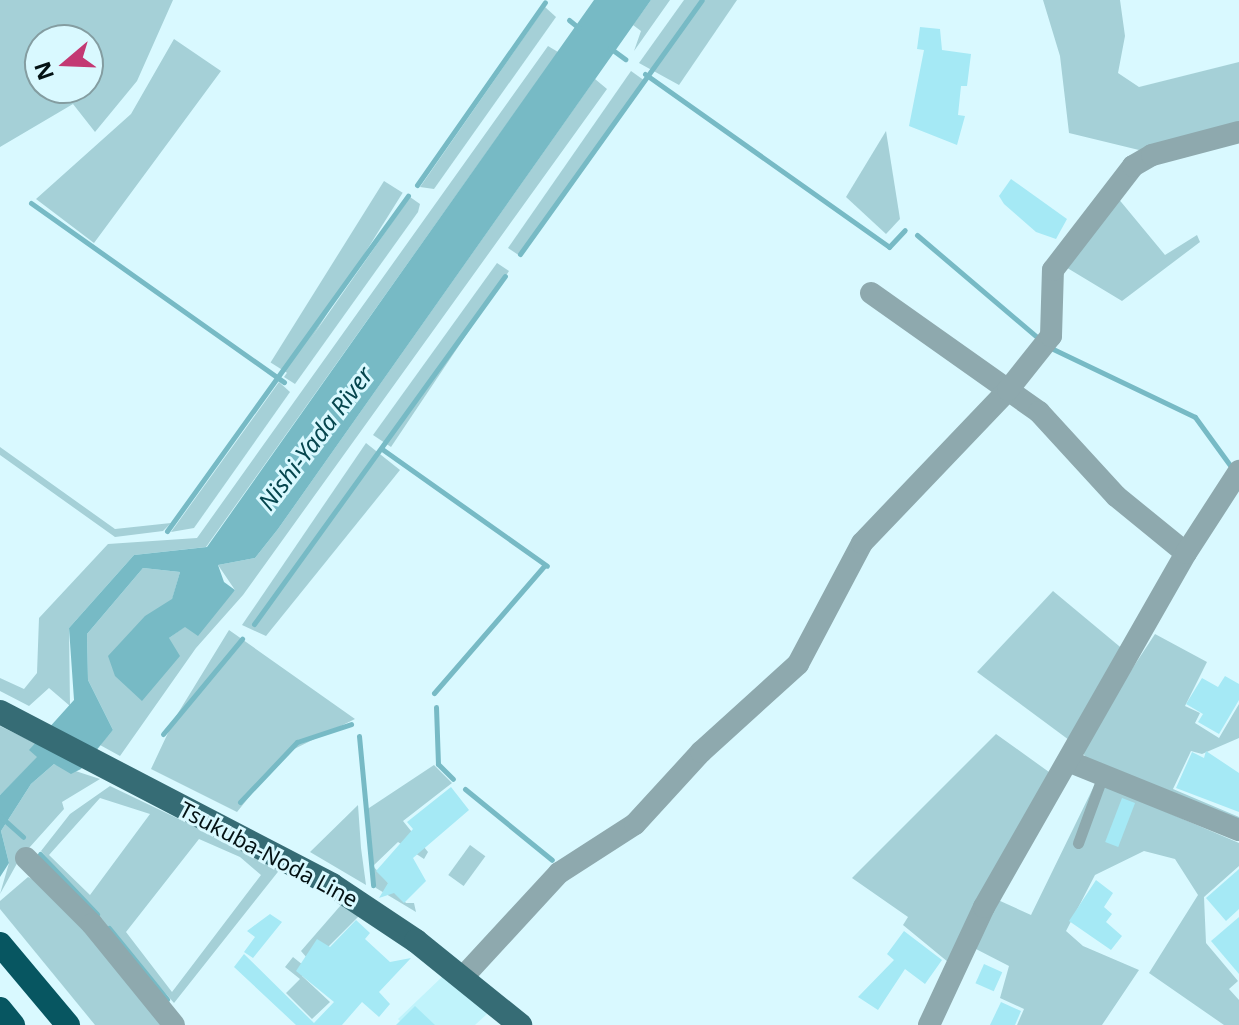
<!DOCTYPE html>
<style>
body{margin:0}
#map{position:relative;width:1239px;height:1025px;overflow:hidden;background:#d9f9ff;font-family:"Noto Sans",sans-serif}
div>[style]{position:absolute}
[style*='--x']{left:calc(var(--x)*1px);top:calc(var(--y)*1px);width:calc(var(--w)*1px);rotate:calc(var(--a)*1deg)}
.built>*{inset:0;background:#c0f3fb}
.green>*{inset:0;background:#a5d0d7;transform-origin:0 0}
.water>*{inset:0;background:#77bac5}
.stream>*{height:5px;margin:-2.5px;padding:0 2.5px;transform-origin:2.5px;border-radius:2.5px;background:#77bac5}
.building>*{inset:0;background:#a5e9f5;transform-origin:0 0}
.lane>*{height:11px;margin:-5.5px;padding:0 5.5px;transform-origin:5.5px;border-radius:5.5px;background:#8ea9ae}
.street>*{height:22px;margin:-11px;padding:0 11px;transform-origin:11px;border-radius:11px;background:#8ea9ae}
.primary>*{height:24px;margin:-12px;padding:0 12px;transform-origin:12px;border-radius:12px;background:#366c75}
.highway>*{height:24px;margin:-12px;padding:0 12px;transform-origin:12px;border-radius:12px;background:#075661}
span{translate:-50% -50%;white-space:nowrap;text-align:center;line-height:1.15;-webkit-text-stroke:6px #d9f9ff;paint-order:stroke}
.street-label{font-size:22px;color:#041214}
.water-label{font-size:24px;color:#06464e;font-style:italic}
.north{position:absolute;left:24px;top:24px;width:80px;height:80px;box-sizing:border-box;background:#d9f9ff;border:2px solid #849da1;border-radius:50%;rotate:251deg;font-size:22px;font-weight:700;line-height:32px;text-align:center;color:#041214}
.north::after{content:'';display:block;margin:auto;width:28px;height:36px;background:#c33973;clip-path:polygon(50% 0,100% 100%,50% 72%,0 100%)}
</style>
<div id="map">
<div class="built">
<div style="clip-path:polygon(443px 976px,488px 1013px,475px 1025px,404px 1025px,398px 1019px)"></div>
</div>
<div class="green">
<div style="clip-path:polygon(evenodd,0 0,173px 0,137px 81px,95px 132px,73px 104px,0 147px,0 0,88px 40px,88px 88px,40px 88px,40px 40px,88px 40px)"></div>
<div style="clip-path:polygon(651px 0,670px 0,634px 51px,641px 31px,633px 25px)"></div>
<div style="clip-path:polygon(684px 0,737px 0,679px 85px,639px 63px)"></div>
<div style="clip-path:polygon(1043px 0,1120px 0,1125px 36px,1118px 73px,1139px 87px,1239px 62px,1239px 124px,1139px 150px,1069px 133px,1060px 56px)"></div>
<div style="clip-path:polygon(545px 7px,556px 17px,434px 189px,420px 187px)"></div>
<div style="clip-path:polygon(174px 39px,221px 71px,94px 243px,36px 199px,131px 114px)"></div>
<div style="clip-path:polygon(548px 46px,558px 52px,206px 547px,134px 555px,69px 628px,70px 706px,49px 688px,29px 706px,0 691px,0 678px,24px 689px,37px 673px,39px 618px,108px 544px,197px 538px)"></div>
<div style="clip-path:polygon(631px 71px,645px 81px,520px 256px,508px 248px)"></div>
<div style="clip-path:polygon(595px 79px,607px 89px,243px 595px,196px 648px,120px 756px,100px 745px,113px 730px,88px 680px,87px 634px,143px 568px,180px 572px,172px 600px,156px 614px,169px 638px,235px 590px,218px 565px,255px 558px,278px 529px)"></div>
<div style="clip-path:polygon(886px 131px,900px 219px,886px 234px,846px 197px)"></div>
<div style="left:384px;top:181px;width:22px;height:214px;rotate:32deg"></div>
<div style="clip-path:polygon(410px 197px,420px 204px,418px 212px,295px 384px,284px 377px)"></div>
<div style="clip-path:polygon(1117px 197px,1165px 255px,1197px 235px,1200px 242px,1122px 301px,1064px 266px)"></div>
<div style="clip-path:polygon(497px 263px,509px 271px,391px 447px,373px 435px)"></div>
<div style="clip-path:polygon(279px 382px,290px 392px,194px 528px,171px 532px)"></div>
<div style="clip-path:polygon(366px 443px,400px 470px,266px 636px,242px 625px)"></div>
<div style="clip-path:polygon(0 447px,115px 529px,171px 523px,163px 531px,115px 537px,0 455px)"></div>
<div style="clip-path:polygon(1053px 591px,1125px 651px,1069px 740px,977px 672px)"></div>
<div style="clip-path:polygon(229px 630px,355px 719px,284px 754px,237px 812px,151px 769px,175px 718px)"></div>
<div style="clip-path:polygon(1155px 634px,1207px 662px,1185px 706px,1200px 713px,1195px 723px,1219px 738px,1239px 704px,1239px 738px,1202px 754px,1191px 751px,1173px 789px,1239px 817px,1239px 822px,1088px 761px,1080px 748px)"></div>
<div style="clip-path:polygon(0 726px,35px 743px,38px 757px,0 795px)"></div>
<div style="clip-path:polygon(996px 734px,1049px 772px,948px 962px,903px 925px,908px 917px,852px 878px)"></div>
<div style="clip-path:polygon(54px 764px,100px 779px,62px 802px,64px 809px,20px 858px,0 894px,9px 863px,1px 831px,31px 784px)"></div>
<div style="clip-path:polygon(434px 765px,452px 783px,403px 821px,428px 852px,424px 859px,398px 842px,373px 866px,406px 903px,414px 903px,416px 912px,376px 888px,369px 856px,366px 810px)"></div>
<div style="clip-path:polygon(1096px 782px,1239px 843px,1239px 866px,1204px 897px,1206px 943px,1238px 981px,1229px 989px,1239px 1000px,1239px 1025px,1224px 1025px,1149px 973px,1198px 895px,1175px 859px,1144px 851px,1095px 875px,1066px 931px,1083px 946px,1139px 970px,1102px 1025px,1017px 1025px,1024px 1009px,1000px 998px,1009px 966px,974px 948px,998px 900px,1031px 915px)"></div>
<div style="clip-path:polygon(evenodd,110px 786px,281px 868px,174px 1003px,41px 851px,70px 814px,110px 786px,100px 798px,150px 814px,90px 895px,49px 855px,100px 798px,110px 786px,199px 839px,240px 857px,261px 875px,172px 992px,126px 932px,199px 839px)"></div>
<div style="clip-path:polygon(358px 805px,361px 848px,366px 885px,310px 852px)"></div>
<div style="left:470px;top:845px;width:19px;height:37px;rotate:36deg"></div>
<div style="clip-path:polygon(28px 877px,45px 885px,165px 1025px,95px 1025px,0 909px,0 901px)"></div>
<div style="clip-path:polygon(341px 905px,359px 916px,318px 957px,307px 958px,301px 951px)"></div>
<div style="clip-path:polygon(293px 957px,308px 969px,302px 976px,330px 1002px,312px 1019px,286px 993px,300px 979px,285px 967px)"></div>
</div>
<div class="water">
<div style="clip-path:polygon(594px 0,651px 0,278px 529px,255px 558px,218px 565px,224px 582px,235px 590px,198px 636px,185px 627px,169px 638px,180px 656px,142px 701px,115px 676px,108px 656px,145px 616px,172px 599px,180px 572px,143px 568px,87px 634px,88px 680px,113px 730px,81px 769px,71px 774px,54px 764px,31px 784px,1px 831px,9px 863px,0 877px,0 795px,37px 757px,29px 750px,74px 700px,69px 628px,134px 555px,207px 547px)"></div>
</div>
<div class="stream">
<div style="--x:569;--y:20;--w:13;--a:39"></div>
<div style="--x:610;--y:48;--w:19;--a:36"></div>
<div style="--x:645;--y:74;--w:299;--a:35.3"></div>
<div style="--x:889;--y:247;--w:23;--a:-47"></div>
<div style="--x:417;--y:185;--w:223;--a:-55"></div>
<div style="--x:31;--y:203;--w:310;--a:35.3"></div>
<div style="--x:917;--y:235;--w:160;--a:40.4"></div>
<div style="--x:520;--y:254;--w:312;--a:-54.4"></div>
<div style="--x:1053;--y:349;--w:157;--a:25.6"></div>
<div style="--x:1195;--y:417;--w:63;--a:54"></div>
<div style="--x:382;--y:449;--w:202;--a:35.3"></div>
<div style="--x:167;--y:531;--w:413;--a:-54.3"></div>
<div style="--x:254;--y:624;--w:429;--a:-54.2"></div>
<div style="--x:434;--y:693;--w:169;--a:-49.1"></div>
<div style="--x:436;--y:707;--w:57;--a:88"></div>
<div style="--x:438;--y:764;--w:21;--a:45"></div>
<div style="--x:163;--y:734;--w:124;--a:-50.3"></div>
<div style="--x:359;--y:736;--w:150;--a:84.6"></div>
<div style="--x:465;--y:789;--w:112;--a:39.2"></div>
<div style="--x:240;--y:802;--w:83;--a:-46.5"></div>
<div style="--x:297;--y:742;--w:57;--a:-18.4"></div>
<div style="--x:0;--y:816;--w:31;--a:42"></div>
<div style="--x:40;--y:854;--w:83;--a:46.5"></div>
<div style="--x:109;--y:928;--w:92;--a:50.8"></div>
</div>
<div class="building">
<div style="clip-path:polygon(920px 27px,940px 29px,942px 50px,971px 54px,967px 86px,961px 86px,958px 115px,965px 116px,957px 145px,909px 126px,924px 50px,917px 49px)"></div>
<div style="clip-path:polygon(1011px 179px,1067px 219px,1056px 239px,1036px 232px,1004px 204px,999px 196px)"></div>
<div style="clip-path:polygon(1225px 676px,1239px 684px,1239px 700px,1219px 734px,1198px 722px,1203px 714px,1186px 704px,1202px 678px,1218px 687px)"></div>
<div style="clip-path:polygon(1206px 751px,1239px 773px,1239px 812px,1176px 788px,1192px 752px,1204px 758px)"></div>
<div style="clip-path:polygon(451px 787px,469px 810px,413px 858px,426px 881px,404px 903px,394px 893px,379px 898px,388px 883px,376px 871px,413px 829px,407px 822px)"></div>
<div style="left:1122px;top:798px;width:14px;height:47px;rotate:21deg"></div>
<div style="clip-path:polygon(1239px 869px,1239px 909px,1226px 921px,1206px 898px)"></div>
<div style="clip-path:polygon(1096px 880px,1113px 893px,1104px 907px,1112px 914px,1106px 922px,1122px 936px,1111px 950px,1069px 921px)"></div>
<div style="clip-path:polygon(270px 914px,282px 922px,253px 958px,244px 952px,255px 937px,247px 931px)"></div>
<div style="clip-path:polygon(1239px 917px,1239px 974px,1211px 941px)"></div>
<div style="clip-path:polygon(356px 920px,370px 933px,365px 939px,390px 962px,411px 958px,379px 992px,390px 1004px,379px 1017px,362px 1002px,342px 1025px,296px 1025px,234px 967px,244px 954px,314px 1023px,334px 1002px,296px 971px,317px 939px,330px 947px)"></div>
<div style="clip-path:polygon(904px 931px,942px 960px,925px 984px,905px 969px,878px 1010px,858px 997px,894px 960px,887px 954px)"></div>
<div style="left:984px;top:964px;width:20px;height:21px;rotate:24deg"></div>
<div style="clip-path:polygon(1001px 1002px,1021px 1011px,1015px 1025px,990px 1025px)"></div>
<div style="clip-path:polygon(415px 1006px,435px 1025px,396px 1025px)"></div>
</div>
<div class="lane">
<div style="--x:1078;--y:843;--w:72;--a:-69.8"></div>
</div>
<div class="street">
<div style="--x:871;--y:293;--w:206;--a:35.3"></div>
<div style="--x:1039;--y:412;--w:114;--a:47.5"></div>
<div style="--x:1116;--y:496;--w:90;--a:39.2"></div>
<div style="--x:1068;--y:761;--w:184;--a:22"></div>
<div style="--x:26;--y:858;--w:93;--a:45"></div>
<div style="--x:92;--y:924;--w:130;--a:50.9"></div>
<div style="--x:463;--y:977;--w:142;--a:-47.3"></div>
<div style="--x:559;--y:873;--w:90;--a:-32.8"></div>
<div style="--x:635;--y:824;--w:98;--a:-47.5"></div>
<div style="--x:701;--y:752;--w:131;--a:-42.2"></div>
<div style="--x:798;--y:664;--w:137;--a:-62.1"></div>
<div style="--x:862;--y:543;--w:211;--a:-46.3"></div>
<div style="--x:1008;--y:390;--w:69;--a:-51.5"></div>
<div style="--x:1051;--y:336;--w:66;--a:-88.3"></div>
<div style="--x:1053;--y:270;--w:131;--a:-52.4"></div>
<div style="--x:1133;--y:166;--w:22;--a:-30"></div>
<div style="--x:1152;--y:155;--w:90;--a:-14.8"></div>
<div style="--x:929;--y:1025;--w:130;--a:-65"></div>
<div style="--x:984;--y:907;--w:408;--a:-60.3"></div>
<div style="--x:1186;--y:553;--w:98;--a:-57.1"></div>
</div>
<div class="primary">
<div style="--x:0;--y:712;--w:374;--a:27.5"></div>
<div style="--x:332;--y:885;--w:101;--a:33.7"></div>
<div style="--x:416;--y:941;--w:134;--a:38.9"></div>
</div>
<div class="highway">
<div style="--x:0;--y:944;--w:106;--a:50"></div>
<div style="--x:0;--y:1009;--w:21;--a:51"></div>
</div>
<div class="street-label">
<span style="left:269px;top:854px;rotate:28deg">Tsukuba-Noda Line</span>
</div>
<div class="water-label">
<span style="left:315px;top:438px;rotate:-53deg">Nishi-Yada River</span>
</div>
<div class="north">N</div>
</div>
